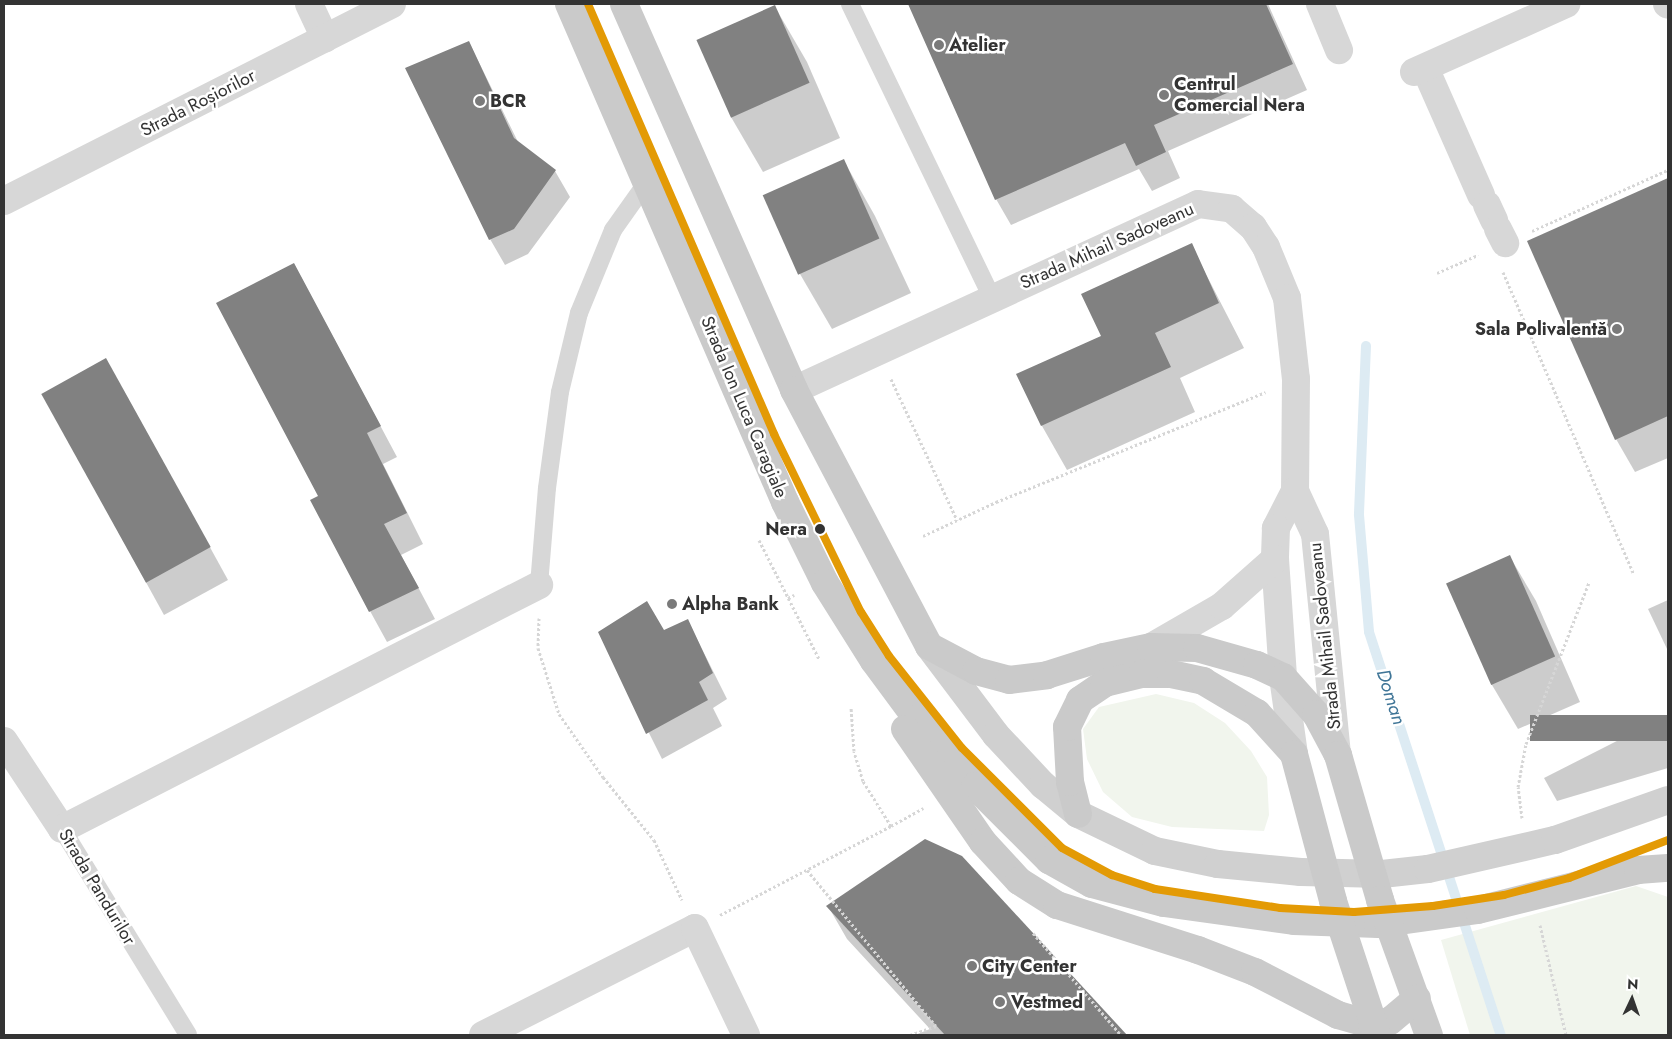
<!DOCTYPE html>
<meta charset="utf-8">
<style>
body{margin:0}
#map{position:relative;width:1672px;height:1039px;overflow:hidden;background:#fff;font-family:Jost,sans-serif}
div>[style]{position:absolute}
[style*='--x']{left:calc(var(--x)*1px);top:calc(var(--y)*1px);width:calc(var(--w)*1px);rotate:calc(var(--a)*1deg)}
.green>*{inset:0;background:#f1f5ed}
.shadow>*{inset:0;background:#0003}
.stream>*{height:10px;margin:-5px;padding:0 5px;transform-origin:5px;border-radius:5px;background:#ddebf3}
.building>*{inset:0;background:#818181;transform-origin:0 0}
.path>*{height:3px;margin-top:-1.5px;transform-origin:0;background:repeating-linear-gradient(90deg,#d6d6d6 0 2.5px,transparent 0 5px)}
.lane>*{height:18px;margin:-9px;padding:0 9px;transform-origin:9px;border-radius:9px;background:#d7d7d7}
.street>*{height:28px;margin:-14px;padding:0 14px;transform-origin:14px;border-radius:14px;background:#d7d7d7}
.secondary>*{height:28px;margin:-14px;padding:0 14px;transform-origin:14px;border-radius:14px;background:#d0d0d0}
.primary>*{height:28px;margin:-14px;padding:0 14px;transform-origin:14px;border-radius:14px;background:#cacaca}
.tram-1>*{height:8px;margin:-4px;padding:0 4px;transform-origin:4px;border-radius:4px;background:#e39a05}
.dots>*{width:14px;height:14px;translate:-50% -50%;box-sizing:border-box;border:2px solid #fff;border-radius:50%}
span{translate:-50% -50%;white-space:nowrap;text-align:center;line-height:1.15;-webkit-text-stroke:5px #fff;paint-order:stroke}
.poi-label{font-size:18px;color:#333;font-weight:700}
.left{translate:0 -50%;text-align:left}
.right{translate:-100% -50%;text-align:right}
.street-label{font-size:18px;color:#333}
.stop-label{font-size:18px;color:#333;font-weight:700}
.water-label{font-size:19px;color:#3f7597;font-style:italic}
.frame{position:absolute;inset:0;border:5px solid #333;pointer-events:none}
.north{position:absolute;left:1607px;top:974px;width:50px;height:50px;-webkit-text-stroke:4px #fff;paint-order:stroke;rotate:3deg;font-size:14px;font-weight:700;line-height:20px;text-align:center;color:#333}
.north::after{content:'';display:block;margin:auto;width:18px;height:22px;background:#333;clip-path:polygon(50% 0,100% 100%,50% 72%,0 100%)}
</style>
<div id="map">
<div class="green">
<div style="clip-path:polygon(1156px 694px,1194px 703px,1225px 723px,1251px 751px,1267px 777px,1269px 815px,1264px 831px,1172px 827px,1132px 817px,1103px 792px,1087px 759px,1083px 729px,1099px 707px)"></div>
<div style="clip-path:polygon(1636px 886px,1668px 897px,1668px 1035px,1470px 1035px,1441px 940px)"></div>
</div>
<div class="shadow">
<div style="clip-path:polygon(909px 4px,1268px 4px,1307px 90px,1168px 151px,1180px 178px,1152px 191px,1139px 169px,1011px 225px,996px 199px)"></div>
<div style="clip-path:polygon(775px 7px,807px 62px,840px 138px,763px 172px,731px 117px)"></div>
<div style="clip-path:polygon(469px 42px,518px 142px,555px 171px,570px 197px,528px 254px,505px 265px,490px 239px)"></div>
<div style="clip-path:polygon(844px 161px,875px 216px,911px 293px,832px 329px,800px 274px)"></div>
<div style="clip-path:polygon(1668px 180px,1668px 458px,1635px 472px,1616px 439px,1528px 242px)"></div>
<div style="clip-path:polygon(1191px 245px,1244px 348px,1180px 378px,1195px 412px,1067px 470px,1042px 426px,1018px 375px,1102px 336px)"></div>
<div style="clip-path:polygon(294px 264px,397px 457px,383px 464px,423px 544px,401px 555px,435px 619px,387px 642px,370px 611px,320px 497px)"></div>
<div style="clip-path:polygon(125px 393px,228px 580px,164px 615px,43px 395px)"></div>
<div style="clip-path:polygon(1510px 557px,1536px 601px,1580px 702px,1518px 729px,1492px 685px,1447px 584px)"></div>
<div style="clip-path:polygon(1668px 600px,1668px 651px,1648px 609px)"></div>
<div style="clip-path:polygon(688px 621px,727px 699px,713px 708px,722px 726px,662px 759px,599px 633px,664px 632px)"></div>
<div style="clip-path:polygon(1668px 715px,1668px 768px,1557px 801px,1544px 778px)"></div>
<div style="clip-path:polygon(961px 857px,1126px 1035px,915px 1035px,930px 1029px,847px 939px,828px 906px)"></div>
</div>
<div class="stream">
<div style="--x:1366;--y:346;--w:169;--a:92.4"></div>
<div style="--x:1359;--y:515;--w:117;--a:85.1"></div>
<div style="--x:1369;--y:632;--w:424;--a:71.9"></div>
</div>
<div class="building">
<div style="clip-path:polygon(908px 4px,1266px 4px,1293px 64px,1154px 125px,1166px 152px,1136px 166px,1125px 143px,995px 200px)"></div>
<div style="left:775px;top:5px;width:85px;height:86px;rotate:66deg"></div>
<div style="clip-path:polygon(469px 41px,514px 138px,556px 170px,514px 229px,489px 240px,405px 68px)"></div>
<div style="left:844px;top:159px;width:87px;height:89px;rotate:66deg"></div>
<div style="clip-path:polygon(1668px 178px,1668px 416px,1615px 440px,1527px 241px)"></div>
<div style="clip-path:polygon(1192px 243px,1219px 303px,1155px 333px,1171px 367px,1041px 426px,1016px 374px,1101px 336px,1081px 294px)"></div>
<div style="clip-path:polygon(294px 263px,381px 426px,367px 433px,407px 513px,384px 524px,419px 588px,369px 612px,310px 500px,318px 496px,216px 303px)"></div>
<div style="left:106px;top:358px;width:216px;height:74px;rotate:61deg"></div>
<div style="left:1510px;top:555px;width:111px;height:70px;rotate:66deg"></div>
<div style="clip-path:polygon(647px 601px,664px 630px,688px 619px,713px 673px,699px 682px,708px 700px,646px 734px,598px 632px)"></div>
<div style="left:1668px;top:715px;width:26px;height:138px;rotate:90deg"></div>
<div style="clip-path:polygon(925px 839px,962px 856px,1127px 1035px,945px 1035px,826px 906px)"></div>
</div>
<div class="path">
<div style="--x:1532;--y:231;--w:149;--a:-24.2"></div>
<div style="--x:1503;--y:272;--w:328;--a:66.6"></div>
<div style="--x:1437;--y:273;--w:45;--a:-23.7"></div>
<div style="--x:891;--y:379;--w:156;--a:64.9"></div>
<div style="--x:923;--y:536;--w:81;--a:-25"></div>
<div style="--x:996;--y:502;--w:291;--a:-22.2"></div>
<div style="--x:759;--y:540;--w:133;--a:63.2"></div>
<div style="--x:788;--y:598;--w:7;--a:-27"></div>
<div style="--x:539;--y:618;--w:30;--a:92"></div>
<div style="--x:538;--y:648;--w:69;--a:72.3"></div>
<div style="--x:559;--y:714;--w:77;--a:55.1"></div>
<div style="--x:603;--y:777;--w:81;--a:51"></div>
<div style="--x:654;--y:840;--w:66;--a:65"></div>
<div style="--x:1522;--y:818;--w:31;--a:-97"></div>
<div style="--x:1518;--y:787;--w:44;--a:-79.5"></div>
<div style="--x:1526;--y:744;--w:174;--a:-68.7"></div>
<div style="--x:891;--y:826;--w:37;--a:-29"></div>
<div style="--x:807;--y:870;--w:202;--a:50.4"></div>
<div style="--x:936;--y:1026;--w:28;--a:161"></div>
<div style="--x:720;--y:915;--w:193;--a:-27.5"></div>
<div style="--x:891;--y:826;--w:53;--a:-121.9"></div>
<div style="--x:863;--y:781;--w:31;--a:-107"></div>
<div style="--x:854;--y:751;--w:44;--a:-93.9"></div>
<div style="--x:1540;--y:925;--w:113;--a:76.7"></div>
<div style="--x:1033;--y:933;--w:135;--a:49.2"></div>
</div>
<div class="lane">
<div style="--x:850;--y:4;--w:326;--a:64.2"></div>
<div style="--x:539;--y:585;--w:97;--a:-85.3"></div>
<div style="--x:547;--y:488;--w:97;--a:-82.3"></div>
<div style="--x:560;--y:392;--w:81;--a:-76.5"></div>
<div style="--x:579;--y:313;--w:90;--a:-67.7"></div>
<div style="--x:613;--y:230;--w:59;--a:-54.7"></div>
<div style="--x:62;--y:829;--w:241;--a:58.5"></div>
</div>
<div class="street">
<div style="--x:309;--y:4;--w:38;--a:65"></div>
<div style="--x:1320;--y:4;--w:50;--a:67.6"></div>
<div style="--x:1667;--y:4;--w:1;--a:45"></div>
<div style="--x:1425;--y:68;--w:139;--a:66.2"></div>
<div style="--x:1414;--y:72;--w:167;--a:-24.1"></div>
<div style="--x:4;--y:201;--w:435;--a:-26.9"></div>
<div style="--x:1487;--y:205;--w:17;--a:65"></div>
<div style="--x:1498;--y:229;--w:16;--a:63"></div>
<div style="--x:794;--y:390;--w:445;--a:-24.7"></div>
<div style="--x:1198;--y:204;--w:34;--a:8"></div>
<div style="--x:1232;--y:209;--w:28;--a:41"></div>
<div style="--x:1253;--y:227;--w:24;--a:57"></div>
<div style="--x:1266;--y:247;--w:55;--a:67.6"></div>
<div style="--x:1287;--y:298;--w:81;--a:83.7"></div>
<div style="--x:1296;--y:379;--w:112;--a:90.5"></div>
<div style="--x:1295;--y:491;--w:42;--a:117.2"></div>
<div style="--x:1276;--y:528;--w:31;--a:92"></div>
<div style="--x:1275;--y:559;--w:118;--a:86.1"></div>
<div style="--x:1283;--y:677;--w:78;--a:81.9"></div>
<div style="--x:1295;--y:491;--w:47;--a:65.1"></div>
<div style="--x:1315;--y:534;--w:220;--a:84.3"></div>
<div style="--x:1151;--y:647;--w:82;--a:-30"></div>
<div style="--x:1222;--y:606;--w:71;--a:-41.6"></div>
<div style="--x:4;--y:741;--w:105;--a:56.6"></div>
<div style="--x:62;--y:829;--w:536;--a:-27.09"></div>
<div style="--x:483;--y:1035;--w:237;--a:-26.8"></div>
<div style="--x:695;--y:928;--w:119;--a:64.5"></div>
</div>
<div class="secondary">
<div style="--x:929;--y:646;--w:111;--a:53"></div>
<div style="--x:996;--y:735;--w:69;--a:46.8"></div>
<div style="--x:1043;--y:785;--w:45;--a:39.6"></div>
<div style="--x:1078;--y:814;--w:85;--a:25.7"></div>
<div style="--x:1155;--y:851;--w:64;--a:11.7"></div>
<div style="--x:1218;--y:864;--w:83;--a:5.5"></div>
<div style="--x:1301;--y:872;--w:81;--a:1.4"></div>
<div style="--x:1382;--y:874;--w:46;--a:-6.2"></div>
<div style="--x:1428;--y:869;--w:130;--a:-12.9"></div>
<div style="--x:1555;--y:840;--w:120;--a:-19.5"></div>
</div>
<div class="primary">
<div style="--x:569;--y:4;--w:543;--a:66.55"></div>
<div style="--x:785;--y:502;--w:90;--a:63.7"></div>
<div style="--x:825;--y:583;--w:92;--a:57.9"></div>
<div style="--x:874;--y:661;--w:72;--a:53.4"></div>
<div style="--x:917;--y:719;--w:89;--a:49.1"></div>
<div style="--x:975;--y:786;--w:105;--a:45"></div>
<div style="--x:1049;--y:860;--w:49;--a:29.2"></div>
<div style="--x:1092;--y:884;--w:74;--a:14.8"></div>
<div style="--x:1164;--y:903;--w:131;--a:7.9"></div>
<div style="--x:1294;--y:921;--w:84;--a:2"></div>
<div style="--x:1378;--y:924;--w:101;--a:-8"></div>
<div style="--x:1478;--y:910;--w:165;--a:-14"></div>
<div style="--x:1638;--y:870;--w:30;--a:-4"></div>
<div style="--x:624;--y:4;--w:422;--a:66.2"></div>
<div style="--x:794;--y:390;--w:289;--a:62.2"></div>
<div style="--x:929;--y:646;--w:53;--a:28"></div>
<div style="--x:976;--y:671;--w:34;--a:15"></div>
<div style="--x:1009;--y:680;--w:38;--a:-7"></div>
<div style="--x:1047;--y:675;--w:60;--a:-17.5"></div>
<div style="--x:1104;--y:657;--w:48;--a:-12"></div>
<div style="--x:1151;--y:647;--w:46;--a:1.2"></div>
<div style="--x:1197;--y:648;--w:62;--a:15.8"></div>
<div style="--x:1257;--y:665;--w:29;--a:25"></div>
<div style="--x:1283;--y:677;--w:50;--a:48.3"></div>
<div style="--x:1316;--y:714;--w:47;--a:61.8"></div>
<div style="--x:1338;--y:755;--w:151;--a:73.8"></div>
<div style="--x:1380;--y:900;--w:144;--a:70.1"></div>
<div style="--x:905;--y:729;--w:137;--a:55.4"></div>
<div style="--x:983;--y:842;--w:53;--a:47.3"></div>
<div style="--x:1019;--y:881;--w:45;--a:32.3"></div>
<div style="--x:1057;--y:905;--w:148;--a:17.7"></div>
<div style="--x:1198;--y:950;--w:61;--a:21.1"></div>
<div style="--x:1255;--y:972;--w:93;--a:27.4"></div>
<div style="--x:1338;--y:1015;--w:35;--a:16"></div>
<div style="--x:1372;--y:1025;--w:18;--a:-13"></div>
<div style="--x:1390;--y:1021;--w:35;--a:-40"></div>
<div style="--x:1078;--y:814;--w:33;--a:-104"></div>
<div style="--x:1070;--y:782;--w:55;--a:-93.1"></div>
<div style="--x:1067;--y:727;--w:30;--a:-64"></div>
<div style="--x:1080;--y:700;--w:30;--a:-34"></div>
<div style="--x:1105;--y:683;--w:38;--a:-14"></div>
<div style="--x:1142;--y:674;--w:29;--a:0"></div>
<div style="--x:1171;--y:674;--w:33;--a:12"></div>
<div style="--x:1203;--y:681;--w:63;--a:30.7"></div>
<div style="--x:1257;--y:713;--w:55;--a:47.9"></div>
<div style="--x:1294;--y:754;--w:152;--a:75.1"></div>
<div style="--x:1333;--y:901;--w:141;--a:71.8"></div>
</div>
<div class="tram-1">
<div style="--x:588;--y:4;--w:469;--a:66.6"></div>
<div style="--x:774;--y:434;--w:198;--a:64"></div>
<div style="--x:861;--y:612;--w:52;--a:57.5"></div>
<div style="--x:889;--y:656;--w:117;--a:51.6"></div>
<div style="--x:962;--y:748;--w:141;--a:45"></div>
<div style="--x:1062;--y:848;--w:57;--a:28.4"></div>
<div style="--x:1112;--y:875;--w:45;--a:18"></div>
<div style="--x:1155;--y:889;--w:126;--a:8.6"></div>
<div style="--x:1280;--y:908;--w:74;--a:3.1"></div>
<div style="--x:1354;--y:912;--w:79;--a:-4.3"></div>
<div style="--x:1433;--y:906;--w:72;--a:-8.8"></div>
<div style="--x:1504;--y:895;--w:67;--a:-14.7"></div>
<div style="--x:1569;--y:878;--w:106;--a:-21"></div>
</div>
<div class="dots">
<div style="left:939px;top:45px;background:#7a7a7a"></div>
<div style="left:1164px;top:95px;background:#7a7a7a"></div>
<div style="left:480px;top:101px;background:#7a7a7a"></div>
<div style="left:1617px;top:329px;background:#7a7a7a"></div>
<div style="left:820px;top:529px;background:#333"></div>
<div style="left:672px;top:604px;background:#7a7a7a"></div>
<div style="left:972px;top:966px;background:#7a7a7a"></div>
<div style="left:1000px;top:1002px;background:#7a7a7a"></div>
</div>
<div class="poi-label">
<span class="left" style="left:949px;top:45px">Atelier</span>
<span class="left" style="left:1174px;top:95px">Centrul<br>Comercial Nera</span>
<span class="left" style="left:490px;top:101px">BCR</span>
<span class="right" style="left:1607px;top:329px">Sala Polivalentă</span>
<span class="left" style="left:682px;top:604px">Alpha Bank</span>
<span class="left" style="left:982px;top:966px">City Center</span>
<span class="left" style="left:1011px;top:1002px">Vestmed</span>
</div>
<div class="street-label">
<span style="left:198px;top:103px;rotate:-27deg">Strada Roșiorilor</span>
<span style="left:1107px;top:246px;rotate:-24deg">Strada Mihail Sadoveanu</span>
<span style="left:744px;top:407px;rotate:67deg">Strada Ion Luca Caragiale</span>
<span style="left:1325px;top:636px;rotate:-96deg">Strada Mihail Sadoveanu</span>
<span style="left:97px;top:887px;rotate:59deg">Strada Pandurilor</span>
</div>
<div class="stop-label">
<span class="right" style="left:807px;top:529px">Nera</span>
</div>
<div class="water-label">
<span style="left:1391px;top:697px;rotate:72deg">Doman</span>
</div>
<div class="frame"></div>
<div class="north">N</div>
</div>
